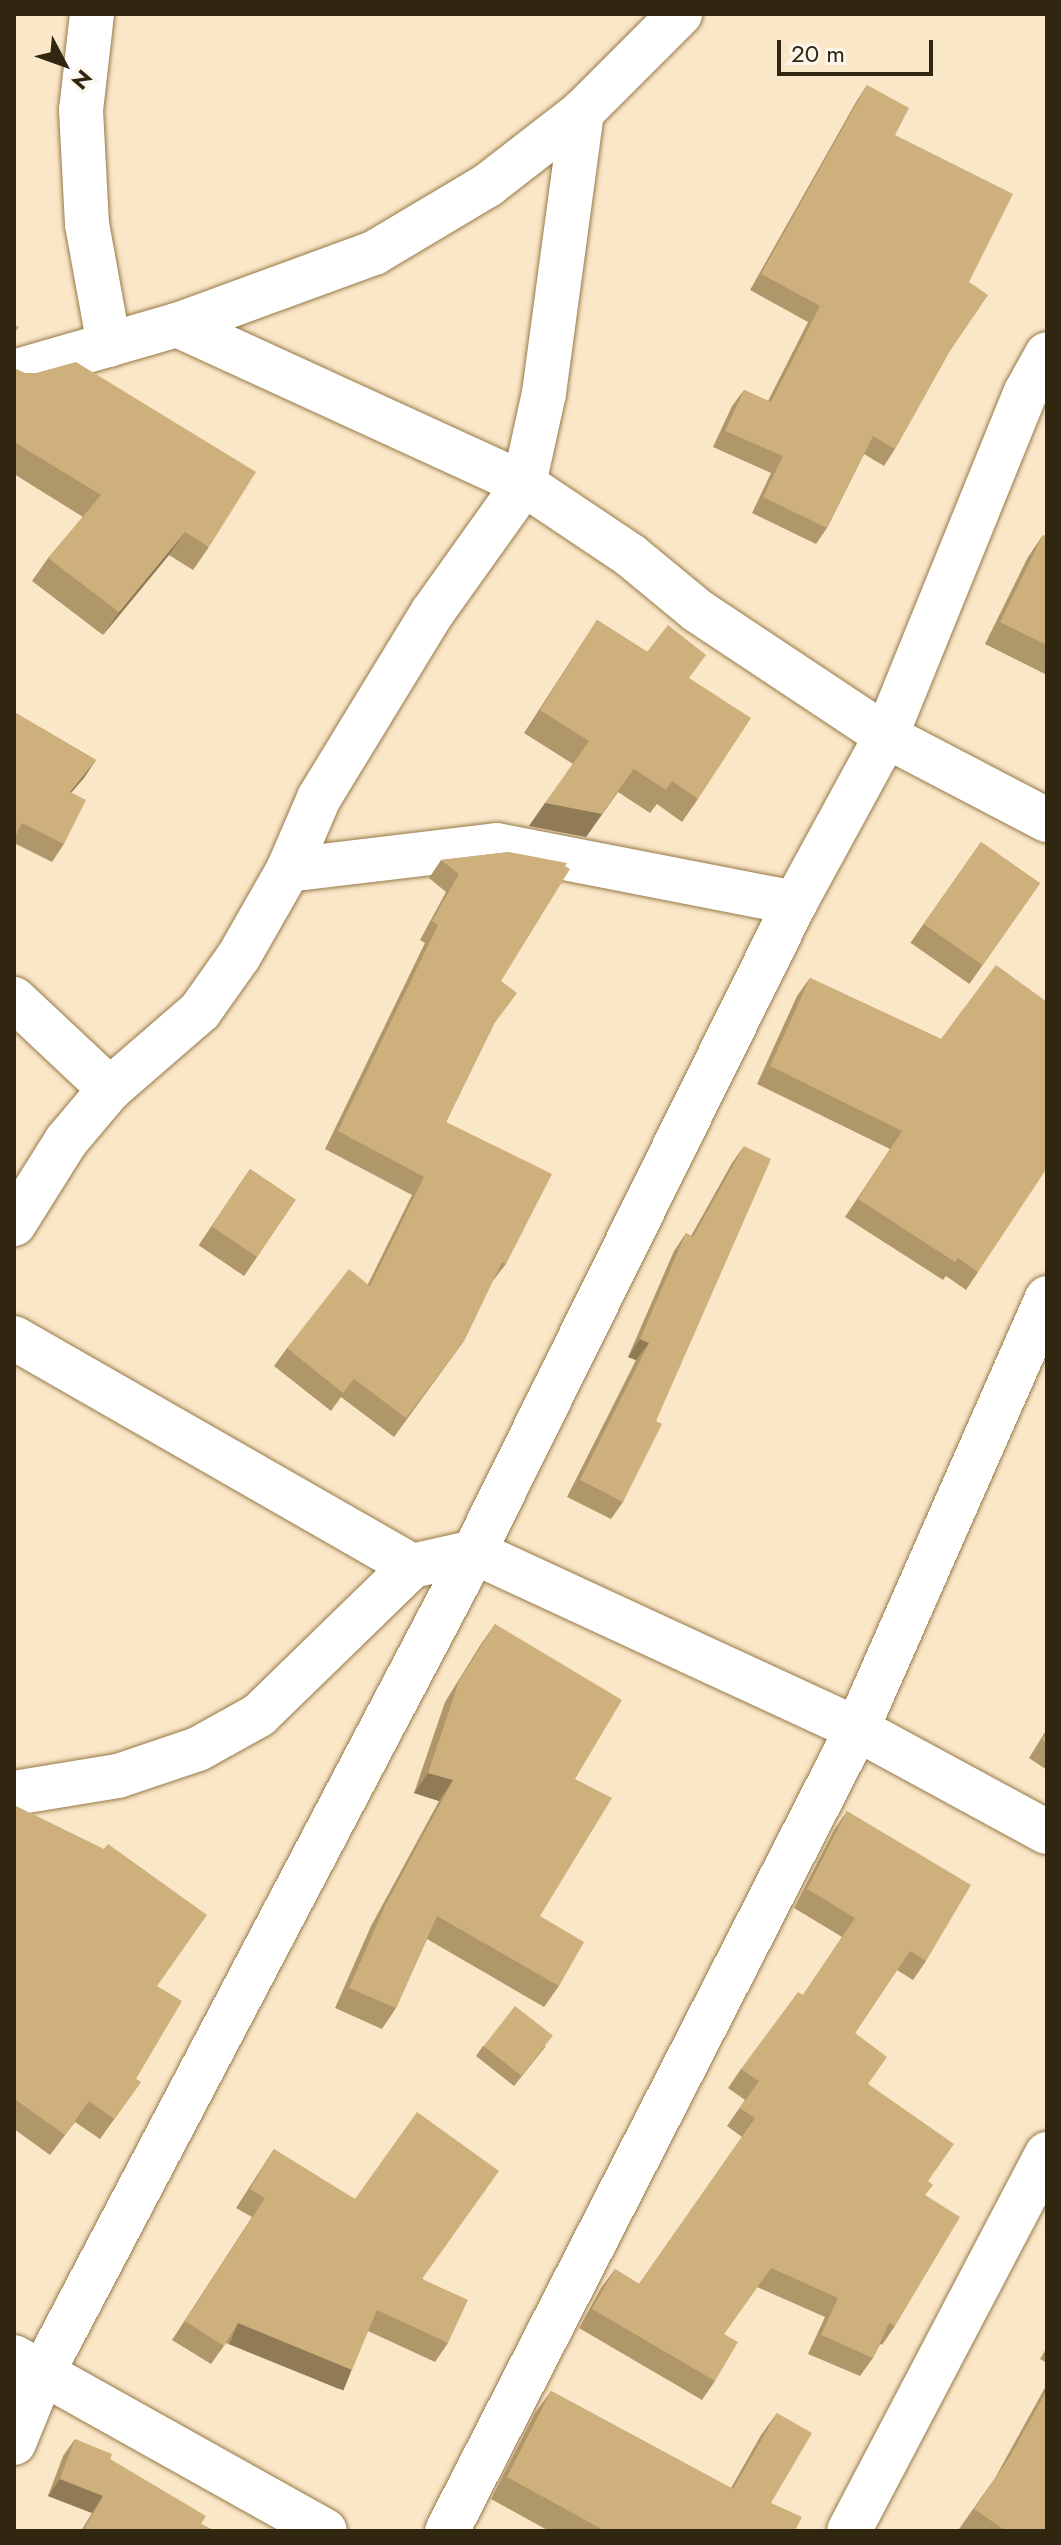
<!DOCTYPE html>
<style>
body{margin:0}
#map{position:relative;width:1061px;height:2545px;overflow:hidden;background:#fae7c8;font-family:Jost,sans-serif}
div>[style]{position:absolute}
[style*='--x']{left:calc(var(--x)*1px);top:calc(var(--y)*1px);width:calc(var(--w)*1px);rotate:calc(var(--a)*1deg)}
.roads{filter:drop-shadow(0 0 2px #967947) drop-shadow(0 0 2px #967947)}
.street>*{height:44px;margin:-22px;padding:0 22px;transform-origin:22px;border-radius:22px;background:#fff}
.wall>*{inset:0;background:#b0976a;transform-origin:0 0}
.shaded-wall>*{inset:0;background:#907b56;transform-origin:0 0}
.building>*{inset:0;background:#cdb07b;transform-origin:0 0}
span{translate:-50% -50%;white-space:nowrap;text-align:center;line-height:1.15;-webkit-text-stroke:6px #fcf6ec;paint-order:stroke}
.frame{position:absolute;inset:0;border:16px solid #312610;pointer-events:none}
.north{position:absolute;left:24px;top:24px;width:80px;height:80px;-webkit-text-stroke:6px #fcf6ec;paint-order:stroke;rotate:131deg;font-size:22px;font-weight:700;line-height:32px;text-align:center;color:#312610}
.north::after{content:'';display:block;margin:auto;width:28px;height:36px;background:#312610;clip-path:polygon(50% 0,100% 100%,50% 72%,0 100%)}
.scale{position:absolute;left:777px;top:40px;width:156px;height:36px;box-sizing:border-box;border:4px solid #312610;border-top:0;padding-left:10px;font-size:24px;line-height:28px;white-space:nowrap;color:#312610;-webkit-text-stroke:6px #fcf6ec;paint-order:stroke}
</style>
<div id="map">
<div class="roads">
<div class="street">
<div style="--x:92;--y:14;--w:97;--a:96.5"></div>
<div style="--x:81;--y:110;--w:114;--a:87"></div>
<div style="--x:87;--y:224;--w:123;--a:79.7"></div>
<div style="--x:177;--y:325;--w:382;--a:24.6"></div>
<div style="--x:524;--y:484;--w:128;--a:33.8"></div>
<div style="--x:630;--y:555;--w:88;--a:39.5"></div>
<div style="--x:698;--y:611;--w:226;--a:33.6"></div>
<div style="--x:886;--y:736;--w:182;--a:27.6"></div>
<div style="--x:14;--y:372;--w:170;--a:-16.1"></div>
<div style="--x:177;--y:325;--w:210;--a:-20.1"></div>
<div style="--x:374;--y:253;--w:133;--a:-30.8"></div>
<div style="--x:488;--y:185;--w:119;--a:-37.8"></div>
<div style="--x:582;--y:112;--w:139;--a:-45"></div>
<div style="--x:288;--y:870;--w:210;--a:-6.8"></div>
<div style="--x:497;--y:845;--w:304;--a:11"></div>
<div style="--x:14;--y:999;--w:132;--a:43.2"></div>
<div style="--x:14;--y:1224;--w:98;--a:-57.9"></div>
<div style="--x:66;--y:1141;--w:68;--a:-49.8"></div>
<div style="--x:110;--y:1089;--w:119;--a:-40.9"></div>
<div style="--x:200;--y:1011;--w:67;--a:-54.7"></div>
<div style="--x:239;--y:956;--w:99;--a:-60.3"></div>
<div style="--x:288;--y:870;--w:78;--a:-66.7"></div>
<div style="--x:319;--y:798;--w:217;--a:-58.6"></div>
<div style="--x:432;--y:613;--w:158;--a:-54.5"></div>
<div style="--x:524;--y:484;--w:93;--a:-77.6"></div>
<div style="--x:544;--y:393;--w:284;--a:-82.3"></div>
<div style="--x:14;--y:1338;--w:459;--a:29.8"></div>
<div style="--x:14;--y:1793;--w:105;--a:-9.3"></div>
<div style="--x:118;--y:1776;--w:84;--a:-18.6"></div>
<div style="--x:198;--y:1749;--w:70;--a:-29.1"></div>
<div style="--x:259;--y:1715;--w:214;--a:-44.2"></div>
<div style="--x:412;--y:1566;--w:64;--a:-12.7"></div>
<div style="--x:474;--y:1552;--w:422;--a:24.8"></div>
<div style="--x:857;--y:1729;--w:216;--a:28.5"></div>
<div style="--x:14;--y:2357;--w:356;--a:29.2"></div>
<div style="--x:14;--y:2443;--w:77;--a:-67.8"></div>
<div style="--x:43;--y:2372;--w:926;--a:-62.27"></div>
<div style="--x:474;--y:1552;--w:724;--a:-63.68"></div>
<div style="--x:795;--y:903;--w:190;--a:-61.4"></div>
<div style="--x:886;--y:736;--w:371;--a:-67.9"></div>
<div style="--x:1026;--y:392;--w:43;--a:-61.1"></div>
<div style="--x:447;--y:2531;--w:901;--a:-62.92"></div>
<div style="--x:857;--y:1729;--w:471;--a:-66.2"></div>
<div style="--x:849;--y:2531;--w:426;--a:-62.3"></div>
</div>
</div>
<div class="wall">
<div style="clip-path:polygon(867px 85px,895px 135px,969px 282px,948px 354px,895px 449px,884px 466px,864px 454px,827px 528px,816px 544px,752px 513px,771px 473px,713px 447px,732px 406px,744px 390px,768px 401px,808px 322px,750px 290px,856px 102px)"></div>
<div style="clip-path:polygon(14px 368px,209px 547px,193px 570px,169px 555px,103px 635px,32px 581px,48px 558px,83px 517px,14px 474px)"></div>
<div style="clip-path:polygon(1043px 535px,1047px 537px,1047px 675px,985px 644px,1028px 557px)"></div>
<div style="clip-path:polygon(597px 620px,690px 679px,698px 799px,682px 822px,657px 804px,650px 813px,618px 792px,586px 837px,529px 826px,573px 764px,524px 733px)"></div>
<div style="clip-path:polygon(14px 712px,96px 760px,71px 793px,64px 844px,52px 862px,14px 843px)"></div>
<div style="left:981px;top:842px;width:72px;height:123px;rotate:35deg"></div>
<div style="clip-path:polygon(509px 852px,501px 981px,493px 1026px,446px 1122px,506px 1264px,492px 1282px,464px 1341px,394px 1437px,341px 1397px,331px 1411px,274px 1366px,287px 1348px,368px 1284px,412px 1195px,325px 1149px,425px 943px,420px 940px,446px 892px,429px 878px,441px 860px)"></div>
<div style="clip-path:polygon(810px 978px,941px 1039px,978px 1272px,966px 1290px,946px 1276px,943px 1280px,845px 1217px,890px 1149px,757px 1084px,797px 996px)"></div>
<div style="clip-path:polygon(744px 1146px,656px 1421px,623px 1502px,611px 1519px,567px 1497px,636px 1360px,628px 1357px,674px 1251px,686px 1233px,691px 1236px,732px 1163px)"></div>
<div style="left:250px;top:1169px;width:55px;height:92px;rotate:34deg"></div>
<div style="clip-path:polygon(495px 1624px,575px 1779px,540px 1916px,559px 1986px,544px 2007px,427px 1939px,396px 2008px,382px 2029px,335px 2008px,371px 1926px,439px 1801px,414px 1793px,445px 1702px,481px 1644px)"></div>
<div style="clip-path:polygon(1047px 1729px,1047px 1770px,1029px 1758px)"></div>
<div style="clip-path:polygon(14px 1805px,157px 1986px,136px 2079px,141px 2082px,100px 2139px,75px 2122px,50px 2155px,14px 2129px)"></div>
<div style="clip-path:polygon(847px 1811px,926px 1961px,913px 1980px,897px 1970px,855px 2033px,868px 2084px,928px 2181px,895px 2326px,882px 2345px,880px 2344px,873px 2358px,860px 2376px,808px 2354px,825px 2317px,757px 2287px,724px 2334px,715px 2381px,702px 2400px,579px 2328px,601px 2288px,615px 2269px,639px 2284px,742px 2137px,727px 2126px,745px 2100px,728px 2088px,741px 2069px,803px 1995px,842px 1937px,794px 1908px,834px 1830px)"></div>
<div style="clip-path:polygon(483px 2046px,546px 2046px,514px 2086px,476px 2056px)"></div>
<div style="clip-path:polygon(274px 2149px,423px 2279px,448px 2343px,435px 2362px,368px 2331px,339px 2389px,226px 2343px,211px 2364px,172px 2340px,252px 2217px,236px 2208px)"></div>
<div style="clip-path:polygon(1047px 2347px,1047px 2363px,1040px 2359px)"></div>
<div style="clip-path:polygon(1047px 2384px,1047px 2531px,962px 2531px,959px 2529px,995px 2478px)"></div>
<div style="clip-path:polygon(551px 2391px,731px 2488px,761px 2435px,777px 2413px,771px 2503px,795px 2531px,549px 2531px,491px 2499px,535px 2413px)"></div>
<div style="clip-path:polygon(75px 2439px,110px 2459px,201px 2524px,215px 2531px,81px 2531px,92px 2513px,48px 2496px,63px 2456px)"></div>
</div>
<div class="shaded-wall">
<div style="clip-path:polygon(185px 532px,169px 555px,103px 635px,119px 612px)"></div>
<div style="clip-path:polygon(96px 760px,84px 778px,57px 809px,70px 792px)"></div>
<div style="clip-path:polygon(634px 769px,586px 837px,529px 826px,545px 803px)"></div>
<div style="clip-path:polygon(640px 1339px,649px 1343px,636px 1360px,628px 1357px)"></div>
<div style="clip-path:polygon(428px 1773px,453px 1780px,439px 1801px,414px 1793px)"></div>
<div style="left:238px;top:2323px;width:123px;height:23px;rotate:22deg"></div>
<div style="clip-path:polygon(60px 2479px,103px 2496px,92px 2513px,48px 2496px)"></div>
</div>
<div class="building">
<div style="clip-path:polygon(867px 85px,909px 108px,895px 135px,1013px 194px,969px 282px,988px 295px,948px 354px,895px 449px,873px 436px,827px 528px,763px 497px,783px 456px,725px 431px,744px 390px,771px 402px,820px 306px,761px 274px)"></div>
<div style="clip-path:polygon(14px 324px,19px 327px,14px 334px)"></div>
<div style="clip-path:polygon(76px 362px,256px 472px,209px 547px,185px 532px,119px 612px,48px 558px,101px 495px,14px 442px,14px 368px,25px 373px,36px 373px)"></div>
<div style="clip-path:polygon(1043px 535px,1047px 537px,1047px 645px,1000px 622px)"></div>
<div style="clip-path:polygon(597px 620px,647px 652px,668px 625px,706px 655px,689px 678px,751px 718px,698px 799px,672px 781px,666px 790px,634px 769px,602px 814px,545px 803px,589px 741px,540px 710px)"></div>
<div style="clip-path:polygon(14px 712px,96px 760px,70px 792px,86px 800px,64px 844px,22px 823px,14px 839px)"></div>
<div style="left:981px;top:842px;width:72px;height:100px;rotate:35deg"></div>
<div style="clip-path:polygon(509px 852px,567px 863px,565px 866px,570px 869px,501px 981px,517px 993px,494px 1024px,446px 1122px,552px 1174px,506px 1264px,502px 1262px,464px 1341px,406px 1418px,354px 1379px,343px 1393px,287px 1348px,349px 1269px,370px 1286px,424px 1177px,338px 1131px,438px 925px,432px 921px,459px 874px,441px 860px)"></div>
<div style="clip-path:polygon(996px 965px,1047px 1002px,1047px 1168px,978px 1272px,958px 1258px,955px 1262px,858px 1199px,902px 1131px,770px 1066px,810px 978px,941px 1039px)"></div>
<div style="clip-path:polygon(744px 1146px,771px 1159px,656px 1421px,662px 1424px,623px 1502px,580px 1480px,649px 1343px,640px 1339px,686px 1233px,693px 1237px)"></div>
<div style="left:250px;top:1169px;width:55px;height:69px;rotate:34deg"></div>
<div style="clip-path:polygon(495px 1624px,622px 1700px,575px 1779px,612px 1798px,540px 1916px,584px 1942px,559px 1986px,437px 1916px,396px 2008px,349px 1988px,385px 1906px,453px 1780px,428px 1773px,459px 1681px)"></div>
<div style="clip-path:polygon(1047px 1732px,1047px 1743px,1042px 1740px)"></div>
<div style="clip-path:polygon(14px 1805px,104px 1849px,108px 1844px,207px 1915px,157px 1986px,182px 2001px,136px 2079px,141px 2082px,114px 2119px,89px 2101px,65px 2135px,16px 2100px,14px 2103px)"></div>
<div style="clip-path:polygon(847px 1811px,971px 1885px,926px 1961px,910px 1951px,855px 2033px,887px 2057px,868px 2084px,954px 2144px,928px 2181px,933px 2185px,925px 2195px,960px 2217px,895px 2326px,889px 2323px,873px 2358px,821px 2335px,838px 2298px,771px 2268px,724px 2334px,738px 2342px,715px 2381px,592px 2309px,615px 2269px,639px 2284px,755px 2118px,740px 2108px,759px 2081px,741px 2069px,798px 1992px,803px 1995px,855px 1918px,807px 1889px)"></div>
<div style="left:515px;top:2006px;width:48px;height:51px;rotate:38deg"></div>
<div style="clip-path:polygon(417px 2112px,499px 2171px,422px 2279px,468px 2300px,448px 2343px,377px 2310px,352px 2370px,238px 2323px,224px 2346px,185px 2321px,265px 2198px,250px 2189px,274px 2149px,355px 2199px)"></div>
<div style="clip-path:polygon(1047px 2390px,1047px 2531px,1006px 2531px,974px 2509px,1009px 2458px)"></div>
<div style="clip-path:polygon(551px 2391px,733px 2489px,777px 2413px,812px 2433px,771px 2503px,802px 2517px,795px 2531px,605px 2531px,507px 2477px)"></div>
<div style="clip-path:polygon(75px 2439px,112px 2454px,110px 2459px,206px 2516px,201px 2524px,215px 2531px,83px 2531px,103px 2496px,60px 2479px)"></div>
</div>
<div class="frame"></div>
<div class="north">N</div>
<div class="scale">20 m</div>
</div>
